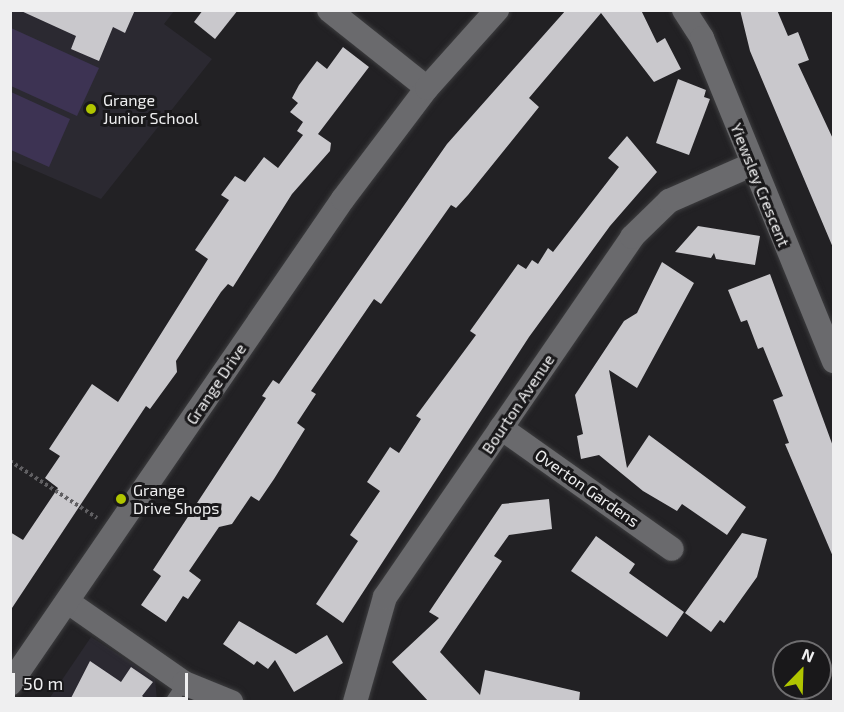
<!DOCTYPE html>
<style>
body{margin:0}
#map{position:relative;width:844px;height:712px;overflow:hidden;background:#222124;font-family:"Exo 2",sans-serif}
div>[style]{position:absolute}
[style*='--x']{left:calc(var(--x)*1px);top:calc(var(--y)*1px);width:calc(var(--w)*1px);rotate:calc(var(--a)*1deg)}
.built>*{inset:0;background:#2b2931}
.green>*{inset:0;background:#3d3353}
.building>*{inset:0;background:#c9c8cc}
.path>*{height:4px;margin-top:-2px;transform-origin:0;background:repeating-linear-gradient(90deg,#605f62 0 3px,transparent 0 6px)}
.roads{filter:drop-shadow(0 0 2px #3d3d3f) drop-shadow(0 0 2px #3d3d3f)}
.service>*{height:12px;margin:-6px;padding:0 6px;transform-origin:6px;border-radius:6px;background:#6a6a6d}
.minor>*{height:24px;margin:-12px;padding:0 12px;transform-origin:12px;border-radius:12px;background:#6a6a6d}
.dots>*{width:16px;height:16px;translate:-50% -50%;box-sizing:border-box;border:3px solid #19181a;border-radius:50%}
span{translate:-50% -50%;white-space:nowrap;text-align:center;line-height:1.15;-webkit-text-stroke:6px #19181a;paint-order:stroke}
.poi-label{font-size:16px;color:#efeff0}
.left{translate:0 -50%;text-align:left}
.street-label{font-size:16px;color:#efeff0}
.frame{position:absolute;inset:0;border:12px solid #efeff0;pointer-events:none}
.north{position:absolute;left:772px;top:640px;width:60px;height:60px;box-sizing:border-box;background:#19181a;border:2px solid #6f6e70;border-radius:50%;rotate:23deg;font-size:16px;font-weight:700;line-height:24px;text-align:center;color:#efeff0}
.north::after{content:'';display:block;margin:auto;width:21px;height:27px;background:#b0c500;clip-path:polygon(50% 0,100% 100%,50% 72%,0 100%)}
.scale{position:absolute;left:12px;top:673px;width:176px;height:27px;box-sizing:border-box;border:3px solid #efeff0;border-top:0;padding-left:8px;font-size:18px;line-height:21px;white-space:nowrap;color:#efeff0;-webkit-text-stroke:4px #19181a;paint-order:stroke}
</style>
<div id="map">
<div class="built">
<div style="clip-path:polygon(11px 11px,174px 11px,164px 24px,212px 59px,101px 199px,11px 160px)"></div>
<div style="clip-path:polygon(91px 637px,155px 678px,157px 701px,47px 702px)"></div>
</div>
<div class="green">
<div style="clip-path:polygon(11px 28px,99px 68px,77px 116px,11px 86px)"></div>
<div style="clip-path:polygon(11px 92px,70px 119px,49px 167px,11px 150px)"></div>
</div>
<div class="building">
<div style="clip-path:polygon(19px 10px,135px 10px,125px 33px,113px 27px,99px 61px,71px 49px,76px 36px)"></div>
<div style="clip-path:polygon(203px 10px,238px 10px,215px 39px,194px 22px)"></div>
<div style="clip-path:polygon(566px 10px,641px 10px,657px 43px,665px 38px,681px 69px,654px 82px,601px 13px,529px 98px,539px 107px,468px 195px,456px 208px,451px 205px,381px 304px,374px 299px,311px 391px,316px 394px,297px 423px,305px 429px,274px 479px,259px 501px,251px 496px,232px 524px,219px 527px,189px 571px,201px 580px,188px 599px,183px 596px,166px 622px,141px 605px,161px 576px,153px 570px,266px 398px,262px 396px,273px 380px,279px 384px,447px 144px)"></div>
<div style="clip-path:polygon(740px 10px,777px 10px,788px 36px,798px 32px,809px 60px,798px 64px,834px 141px,834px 250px,750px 51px)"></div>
<div style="clip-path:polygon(343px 47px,369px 67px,318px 134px,331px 143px,330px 151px,292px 194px,233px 287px,228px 284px,221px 292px,176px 361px,177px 372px,150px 409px,146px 406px,10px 611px,10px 532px,23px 540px,58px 488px,45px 478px,60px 456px,49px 449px,92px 384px,118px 402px,208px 259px,195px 250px,229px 200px,221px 195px,235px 176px,245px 182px,264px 157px,278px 168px,303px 135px,297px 131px,303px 122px,290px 112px,298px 103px,292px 98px,299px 85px,317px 61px,327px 69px)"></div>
<div style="clip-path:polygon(678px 79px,706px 90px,704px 97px,710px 99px,689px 155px,656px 143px)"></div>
<div style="clip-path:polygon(627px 136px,657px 172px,610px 226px,529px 337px,343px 623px,316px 604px,358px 541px,350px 535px,380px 491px,367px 482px,390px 447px,399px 453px,421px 419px,416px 416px,476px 335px,470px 331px,518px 264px,526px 269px,532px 260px,538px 264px,548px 248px,553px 252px,619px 167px,608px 158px)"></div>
<div style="clip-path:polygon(698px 226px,760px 236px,755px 265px,716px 259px,714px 253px,711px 258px,675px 252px)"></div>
<div style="clip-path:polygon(662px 262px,694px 283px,637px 388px,609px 370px,627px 468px,649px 435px,746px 507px,727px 535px,682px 504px,677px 511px,643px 491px,599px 455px,581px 459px,577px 436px,583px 434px,575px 395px,624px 321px,637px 313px)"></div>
<div style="clip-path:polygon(770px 274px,834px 449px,834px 559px,785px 444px,789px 443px,773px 400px,783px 396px,763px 347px,758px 349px,747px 320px,741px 322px,728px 290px)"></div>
<div style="clip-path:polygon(549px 499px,552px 529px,509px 535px,494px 556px,502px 561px,440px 652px,480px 695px,485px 670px,580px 692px,579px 702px,429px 702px,392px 662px,439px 618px,429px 612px,502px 504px)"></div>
<div style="clip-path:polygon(742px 533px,767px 539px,757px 577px,724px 623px,720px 620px,711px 632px,685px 613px)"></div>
<div style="clip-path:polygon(596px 536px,635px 564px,629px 573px,684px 612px,667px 637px,571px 571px)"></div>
<div style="clip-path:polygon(239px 621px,296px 654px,327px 635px,343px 663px,294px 692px,275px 660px,268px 669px,257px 661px,254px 665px,223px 644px)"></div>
<div style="clip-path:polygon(90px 661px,121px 682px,131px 667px,153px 682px,142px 696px,150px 702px,69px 702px)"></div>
</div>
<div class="path">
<div style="--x:10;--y:461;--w:104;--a:33.2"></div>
</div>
<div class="roads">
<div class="service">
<div style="--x:171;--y:702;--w:23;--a:-56"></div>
</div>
<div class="minor">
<div style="--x:329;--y:10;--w:125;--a:38.5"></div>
<div style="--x:684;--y:10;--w:33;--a:57"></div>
<div style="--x:702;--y:38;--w:349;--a:67.8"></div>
<div style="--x:501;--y:428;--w:209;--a:35.3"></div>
<div style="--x:68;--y:602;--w:141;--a:34.9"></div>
<div style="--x:184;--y:683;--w:51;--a:22"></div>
<div style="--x:10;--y:684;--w:588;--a:-55.53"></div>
<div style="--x:343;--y:199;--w:139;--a:-52.9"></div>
<div style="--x:427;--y:88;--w:105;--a:-48.1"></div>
<div style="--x:355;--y:702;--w:109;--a:-74.1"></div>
<div style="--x:385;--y:597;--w:437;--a:-55.5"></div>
<div style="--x:632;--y:237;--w:52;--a:-44.2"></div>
<div style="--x:669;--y:201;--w:90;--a:-23.7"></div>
</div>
</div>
<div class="dots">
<div style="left:91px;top:109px;background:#b0c500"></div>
<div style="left:121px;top:499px;background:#b0c500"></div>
</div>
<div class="poi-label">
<span class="left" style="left:103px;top:109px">Grange<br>Junior School</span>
<span class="left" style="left:133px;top:499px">Grange<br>Drive Shops</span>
</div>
<div class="street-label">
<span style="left:760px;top:185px;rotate:68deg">Yiewsley Crescent</span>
<span style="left:216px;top:384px;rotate:-56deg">Grange Drive</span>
<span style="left:518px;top:404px;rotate:-56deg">Bourton Avenue</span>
<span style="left:587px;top:488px;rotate:35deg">Overton Gardens</span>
</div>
<div class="frame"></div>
<div class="north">N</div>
<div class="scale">50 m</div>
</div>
